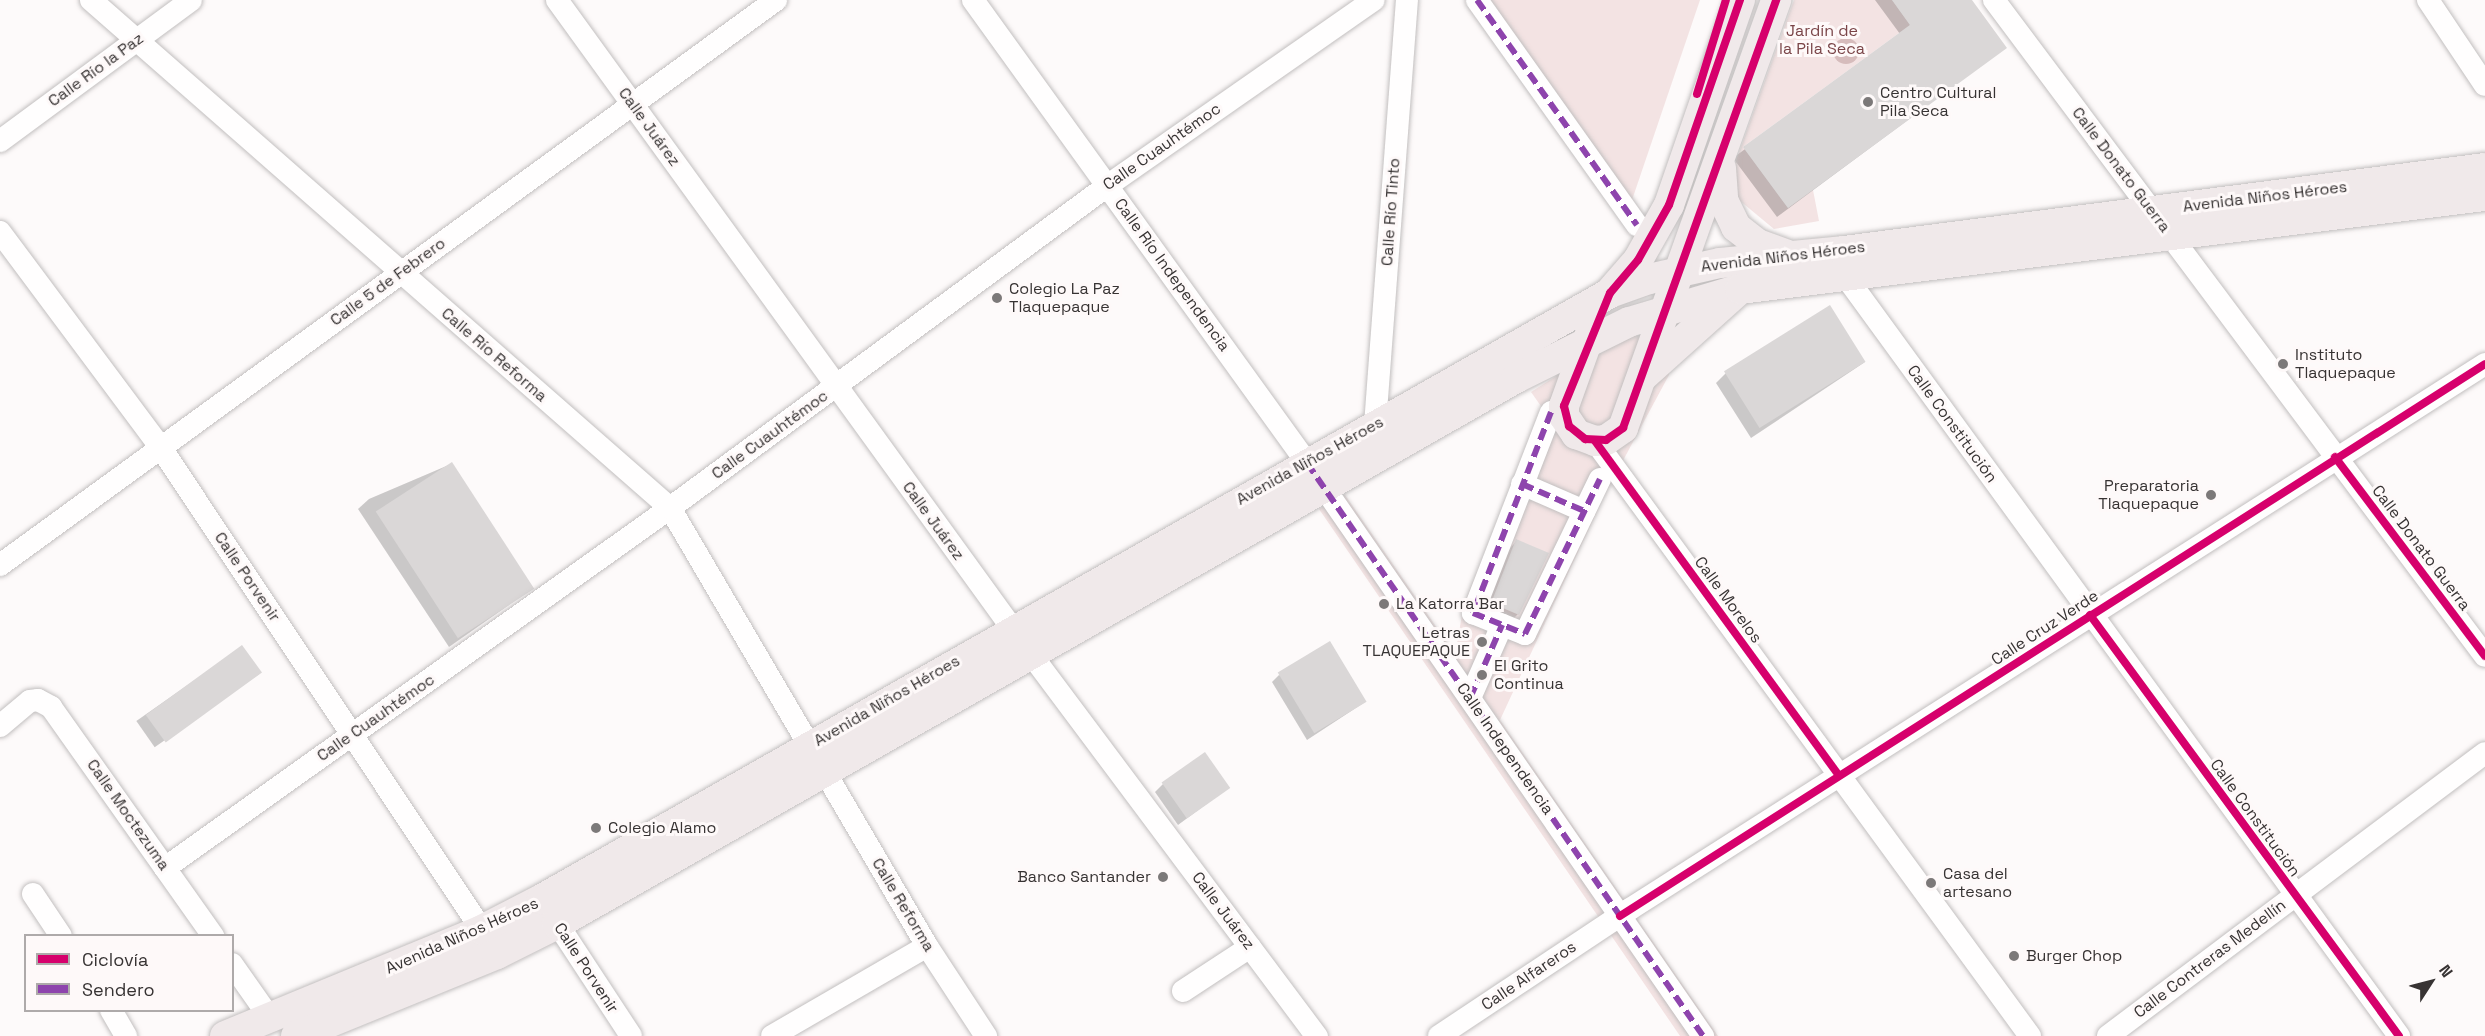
<!DOCTYPE html>
<meta charset="utf-8">
<style>
body{margin:0}
#map{position:relative;width:2485px;height:1036px;overflow:hidden;background:#fdfafa;font-family:"Space Grotesk",sans-serif}
div>[style]{position:absolute}
[style*='--x']{left:calc(var(--x)*1px);top:calc(var(--y)*1px);width:calc(var(--w)*1px);rotate:calc(var(--a)*1deg)}
.green>*{inset:0;background:#f3e3e3}
.water>*{inset:0;background:#d6bcbc}
.round{border-radius:50%}
.shadow>*{inset:0;background:#0003;transform-origin:0 0}
.building>*{inset:0;background:#dad7d7;transform-origin:0 0}
.roads{filter:drop-shadow(0 0 2px #c2bfbf) drop-shadow(0 0 2px #c2bfbf)}
.minor>*{height:22px;margin:-11px;padding:0 11px;transform-origin:11px;border-radius:11px;background:#fffefe}
.major>*{height:30px;margin:-15px;padding:0 15px;transform-origin:15px;border-radius:15px;background:#f0e9ea}
.quiet>*{height:6px;margin-top:-3px;transform-origin:0;background:repeating-linear-gradient(90deg,#8e44ad 0 12px,transparent 0 18px)}
.cycleway>*{height:8px;margin:-4px;padding:0 4px;transform-origin:4px;border-radius:4px;background:#d6006c}
.dots>*{width:16px;height:16px;translate:-50% -50%;box-sizing:border-box;border:3px solid #fef9f9;border-radius:50%}
span{translate:-50% -50%;white-space:nowrap;text-align:center;line-height:1.15;-webkit-text-stroke:6px #fef9f9;paint-order:stroke}
.park-label{font-size:16px;color:#7a4548}
.street-label{font-size:16px;color:#373333}
.poi-label{font-size:16px;color:#373333}
.left{translate:0 -50%;text-align:left}
.right{translate:-100% -50%;text-align:right}
.legend{position:absolute;left:24px;top:934px;width:210px;height:78px;box-sizing:border-box;background:#fef9f9;border:2px solid #aeaaaa;margin:0;padding:8px 10px;list-style:none;font-size:18px;color:#373333}
.legend li{display:flex;align-items:center;gap:12px;height:30px}
.legend b{width:30px;border:2px solid #aeaaaa}
.north{position:absolute;left:2401px;top:952px;width:60px;height:60px;-webkit-text-stroke:4px #fef9f9;paint-order:stroke;rotate:54deg;font-size:16px;font-weight:700;line-height:24px;text-align:center;color:#373333}
.north::after{content:'';display:block;margin:auto;width:21px;height:27px;background:#373333;clip-path:polygon(50% 0,100% 100%,50% 72%,0 100%)}
</style>
<div id="map">
<div class="green">
<div style="clip-path:polygon(1488px 0,1700px 0,1632px 200px)"></div>
<div style="clip-path:polygon(1794px 0,1892px 0,1910px 25px,1743px 147px,1788px 208px,1813px 190px,1819px 221px,1774px 229px,1739px 200px,1733px 169px)"></div>
<div style="clip-path:polygon(1636px 335px,1659px 350px,1669px 375px,1605px 494px,1500px 720px,1718px 1036px,1680px 1036px,1319px 509px,1345px 495px,1455px 654px,1464px 604px,1543px 409px,1531px 392px,1608px 343px)"></div>
</div>
<div class="water">
<div class="round" style="left:1833px;top:38px;width:26px;height:26px"></div>
</div>
<div class="shadow">
<div style="clip-path:polygon(1875px 0,1970px 0,2005px 48px,1777px 217px,1733px 158px,1900px 34px)"></div>
<div style="clip-path:polygon(1865px 362px,1751px 438px,1716px 383px,1726px 373px)"></div>
<div style="clip-path:polygon(451px 464px,533px 588px,449px 647px,358px 509px,369px 499px)"></div>
<div style="clip-path:polygon(1517px 541px,1518px 614px,1510px 622px,1485px 611px,1509px 549px)"></div>
<div style="left:242px;top:647px;width:32px;height:129px;rotate:55deg"></div>
<div style="clip-path:polygon(1279px 675px,1365px 702px,1307px 740px,1272px 682px)"></div>
<div style="clip-path:polygon(1163px 784px,1228px 788px,1178px 825px,1155px 792px)"></div>
</div>
<div class="building">
<div style="clip-path:polygon(1892px 0,1972px 0,2007px 48px,1788px 208px,1743px 147px,1910px 25px)"></div>
<div style="left:1830px;top:305px;width:67px;height:125px;rotate:58deg"></div>
<div style="left:452px;top:462px;width:151px;height:91px;rotate:57deg"></div>
<div style="clip-path:polygon(1516px 539px,1549px 553px,1519px 615px,1491px 603px)"></div>
<div style="left:1330px;top:641px;width:71px;height:61px;rotate:59deg"></div>
<div style="left:242px;top:645px;width:34px;height:119px;rotate:54deg"></div>
<div style="left:1205px;top:752px;width:44px;height:53px;rotate:55deg"></div>
</div>
<div class="roads">
<div class="minor">
<div style="--x:91;--y:0;--w:770;--a:41.26"></div>
<div style="--x:670;--y:508;--w:508;--a:59.6"></div>
<div style="--x:927;--y:946;--w:108;--a:56.8"></div>
<div style="--x:557;--y:0;--w:806;--a:54.08"></div>
<div style="--x:1030;--y:653;--w:479;--a:53.2"></div>
<div style="--x:973;--y:0;--w:571;--a:54.19"></div>
<div style="--x:1307;--y:463;--w:697;--a:55.35"></div>
<div style="--x:1477;--y:0;--w:276;--a:54.6"></div>
<div style="--x:1994;--y:0;--w:819;--a:53.19"></div>
<div style="--x:2428;--y:0;--w:102;--a:56.2"></div>
<div style="--x:0;--y:141;--w:237;--a:-36.4"></div>
<div style="--x:0;--y:232;--w:269;--a:53.3"></div>
<div style="--x:161;--y:448;--w:579;--a:56.34"></div>
<div style="--x:1846;--y:277;--w:939;--a:53.92"></div>
<div style="--x:1551;--y:412;--w:216;--a:111.2"></div>
<div style="--x:1473;--y:613;--w:56;--a:22"></div>
<div style="--x:1525;--y:634;--w:172;--a:-64.2"></div>
<div style="--x:1375;--y:425;--w:426;--a:-85.7"></div>
<div style="--x:1595;--y:441;--w:737;--a:53.83"></div>
<div style="--x:1522;--y:484;--w:68;--a:23.5"></div>
<div style="--x:0;--y:565;--w:960;--a:-36.06"></div>
<div style="--x:1470;--y:698;--w:80;--a:-66.3"></div>
<div style="--x:0;--y:726;--w:39;--a:-40"></div>
<div style="--x:30;--y:701;--w:8;--a:-7"></div>
<div style="--x:38;--y:700;--w:15;--a:28"></div>
<div style="--x:51;--y:707;--w:281;--a:54.7"></div>
<div style="--x:165;--y:868;--w:620;--a:-35.48"></div>
<div style="--x:670;--y:508;--w:543;--a:-36.38"></div>
<div style="--x:1107;--y:186;--w:325;--a:-34.9"></div>
<div style="--x:33;--y:894;--w:50;--a:56.3"></div>
<div style="--x:549;--y:911;--w:149;--a:56.7"></div>
<div style="--x:232;--y:964;--w:66;--a:54.9"></div>
<div style="--x:1183;--y:991;--w:80;--a:-33.3"></div>
<div style="--x:111;--y:1010;--w:30;--a:60"></div>
<div style="--x:772;--y:1036;--w:179;--a:-30.1"></div>
<div style="--x:1439;--y:1036;--w:229;--a:-33.6"></div>
<div style="--x:1630;--y:909;--w:1014;--a:-32.51"></div>
<div style="--x:2108;--y:1036;--w:471;--a:-36.9"></div>
</div>
<div class="major">
<div style="--x:1721;--y:168;--w:32;--a:86"></div>
<div style="--x:1723;--y:200;--w:30;--a:64"></div>
<div style="--x:1736;--y:227;--w:28;--a:38"></div>
<div style="--x:1758;--y:244;--w:30;--a:20"></div>
<div style="--x:1611;--y:291;--w:41;--a:-48.9"></div>
<div style="--x:1638;--y:260;--w:63;--a:-60.6"></div>
<div style="--x:1669;--y:205;--w:217;--a:-70.9"></div>
<div style="--x:1591;--y:331;--w:80;--a:109.8"></div>
<div style="--x:1564;--y:406;--w:10;--a:90"></div>
<div style="--x:1564;--y:416;--w:22;--a:56"></div>
<div style="--x:1576;--y:434;--w:20;--a:20"></div>
<div style="--x:1595;--y:441;--w:11;--a:-5"></div>
<div style="--x:1606;--y:440;--w:21;--a:-35"></div>
<div style="--x:1623;--y:428;--w:455;--a:-70.3"></div>
<div style="--x:1642;--y:377;--w:129;--a:-41.9"></div>
<div style="--x:225;--y:1036;--w:278;--a:-22.4"></div>
<div style="--x:482;--y:930;--w:68;--a:-27.3"></div>
<div style="--x:542;--y:899;--w:1228;--a:-29.57"></div>
<div style="--x:1610;--y:293;--w:41;--a:-19.7"></div>
<div style="--x:1649;--y:279;--w:73;--a:-12.7"></div>
<div style="--x:1720;--y:263;--w:125;--a:-5.5"></div>
<div style="--x:1844;--y:251;--w:646;--a:-7.38"></div>
<div style="--x:296;--y:1036;--w:217;--a:-22.2"></div>
<div style="--x:497;--y:954;--w:67;--a:-26.6"></div>
<div style="--x:557;--y:924;--w:1104;--a:-29.65"></div>
<div style="--x:1516;--y:378;--w:126;--a:-26.4"></div>
<div style="--x:1629;--y:322;--w:116;--a:-16.6"></div>
<div style="--x:1740;--y:289;--w:751;--a:-7.12"></div>
</div>
</div>
<div class="quiet">
<div style="--x:1477;--y:0;--w:276;--a:54.6"></div>
<div style="--x:1551;--y:412;--w:216;--a:111.2"></div>
<div style="--x:1473;--y:613;--w:56;--a:22"></div>
<div style="--x:1525;--y:634;--w:172;--a:-64.2"></div>
<div style="--x:1307;--y:463;--w:697;--a:55.35"></div>
<div style="--x:1522;--y:484;--w:68;--a:23.5"></div>
<div style="--x:1470;--y:698;--w:80;--a:-66.3"></div>
</div>
<div class="cycleway">
<div style="--x:1740;--y:0;--w:217;--a:109.1"></div>
<div style="--x:1669;--y:205;--w:63;--a:119.4"></div>
<div style="--x:1638;--y:260;--w:43;--a:130.3"></div>
<div style="--x:1610;--y:293;--w:122;--a:112.2"></div>
<div style="--x:1564;--y:406;--w:21;--a:76"></div>
<div style="--x:1569;--y:426;--w:21;--a:39"></div>
<div style="--x:1585;--y:439;--w:21;--a:3"></div>
<div style="--x:1606;--y:440;--w:21;--a:-35"></div>
<div style="--x:1623;--y:428;--w:455;--a:-70.3"></div>
<div style="--x:1697;--y:94;--w:98;--a:-72.9"></div>
<div style="--x:1595;--y:441;--w:414;--a:53.9"></div>
<div style="--x:2335;--y:457;--w:249;--a:53"></div>
<div style="--x:2090;--y:615;--w:522;--a:53.72"></div>
<div style="--x:1620;--y:916;--w:1026;--a:-32.54"></div>
</div>
<div class="dots">
<div style="left:1868px;top:102px;background:#7c7979"></div>
<div style="left:997px;top:298px;background:#7c7979"></div>
<div style="left:2283px;top:364px;background:#7c7979"></div>
<div style="left:2211px;top:495px;background:#7c7979"></div>
<div style="left:1384px;top:604px;background:#7c7979"></div>
<div style="left:1482px;top:642px;background:#7c7979"></div>
<div style="left:1482px;top:675px;background:#7c7979"></div>
<div style="left:596px;top:828px;background:#7c7979"></div>
<div style="left:1163px;top:877px;background:#7c7979"></div>
<div style="left:1931px;top:883px;background:#7c7979"></div>
<div style="left:2014px;top:956px;background:#7c7979"></div>
</div>
<div class="park-label">
<span style="left:1822px;top:40px">Jardín de<br>la Pila Seca</span>
</div>
<div class="street-label">
<span style="left:96px;top:70px;rotate:-36deg">Calle Río la Paz</span>
<span style="left:649px;top:127px;rotate:54deg">Calle Juárez</span>
<span style="left:1162px;top:147px;rotate:-35deg">Calle Cuauhtémoc</span>
<span style="left:2121px;top:170px;rotate:53deg">Calle Donato Guerra</span>
<span style="left:2265px;top:197px;rotate:-7deg">Avenida Niños Héroes</span>
<span style="left:1391px;top:212px;rotate:-86deg">Calle Río Tinto</span>
<span style="left:1783px;top:257px;rotate:-7deg">Avenida Niños Héroes</span>
<span style="left:1172px;top:275px;rotate:54deg">Calle Río Independencia</span>
<span style="left:388px;top:282px;rotate:-36deg">Calle 5 de Febrero</span>
<span style="left:494px;top:355px;rotate:41deg">Calle Río Reforma</span>
<span style="left:1952px;top:424px;rotate:54deg">Calle Constitución</span>
<span style="left:770px;top:435px;rotate:-36deg">Calle Cuauhtémoc</span>
<span style="left:1310px;top:461px;rotate:-29deg">Avenida Niños Héroes</span>
<span style="left:933px;top:521px;rotate:54deg">Calle Juárez</span>
<span style="left:2421px;top:548px;rotate:53deg">Calle Donato Guerra</span>
<span style="left:247px;top:577px;rotate:56deg">Calle Porvenir</span>
<span style="left:1728px;top:600px;rotate:54deg">Calle Morelos</span>
<span style="left:2045px;top:628px;rotate:-33deg">Calle Cruz Verde</span>
<span style="left:887px;top:701px;rotate:-30deg">Avenida Niños Héroes</span>
<span style="left:376px;top:718px;rotate:-35deg">Calle Cuauhtémoc</span>
<span style="left:1505px;top:749px;rotate:55deg">Calle Independencia</span>
<span style="left:128px;top:815px;rotate:55deg">Calle Moctezuma</span>
<span style="left:2255px;top:818px;rotate:54deg">Calle Constitución</span>
<span style="left:903px;top:905px;rotate:59deg">Calle Reforma</span>
<span style="left:1223px;top:911px;rotate:53deg">Calle Juárez</span>
<span style="left:462px;top:936px;rotate:-24deg">Avenida Niños Héroes</span>
<span style="left:2210px;top:959px;rotate:-37deg">Calle Contreras Medellín</span>
<span style="left:586px;top:968px;rotate:57deg">Calle Porvenir</span>
<span style="left:1529px;top:976px;rotate:-34deg">Calle Alfareros</span>
</div>
<div class="poi-label">
<span class="left" style="left:1880px;top:102px">Centro Cultural<br>Pila Seca</span>
<span class="left" style="left:1009px;top:298px">Colegio La Paz<br>Tlaquepaque</span>
<span class="left" style="left:2295px;top:364px">Instituto<br>Tlaquepaque</span>
<span class="right" style="left:2199px;top:495px">Preparatoria<br>Tlaquepaque</span>
<span class="left" style="left:1396px;top:604px">La Katorra Bar</span>
<span class="right" style="left:1470px;top:642px">Letras<br>TLAQUEPAQUE</span>
<span class="left" style="left:1494px;top:675px">El Grito<br>Continua</span>
<span class="left" style="left:608px;top:828px">Colegio Alamo</span>
<span class="left" style="left:1943px;top:883px">Casa del<br>artesano</span>
<span class="right" style="left:1151px;top:877px">Banco Santander</span>
<span class="left" style="left:2026px;top:956px">Burger Chop</span>
</div>
<ul class="legend">
<li><b style="height:8px;background:#d6006c"></b>Ciclovía</li>
<li><b style="height:8px;background:#8e44ad"></b>Sendero</li>
</ul>
<div class="north">N</div>
</div>
